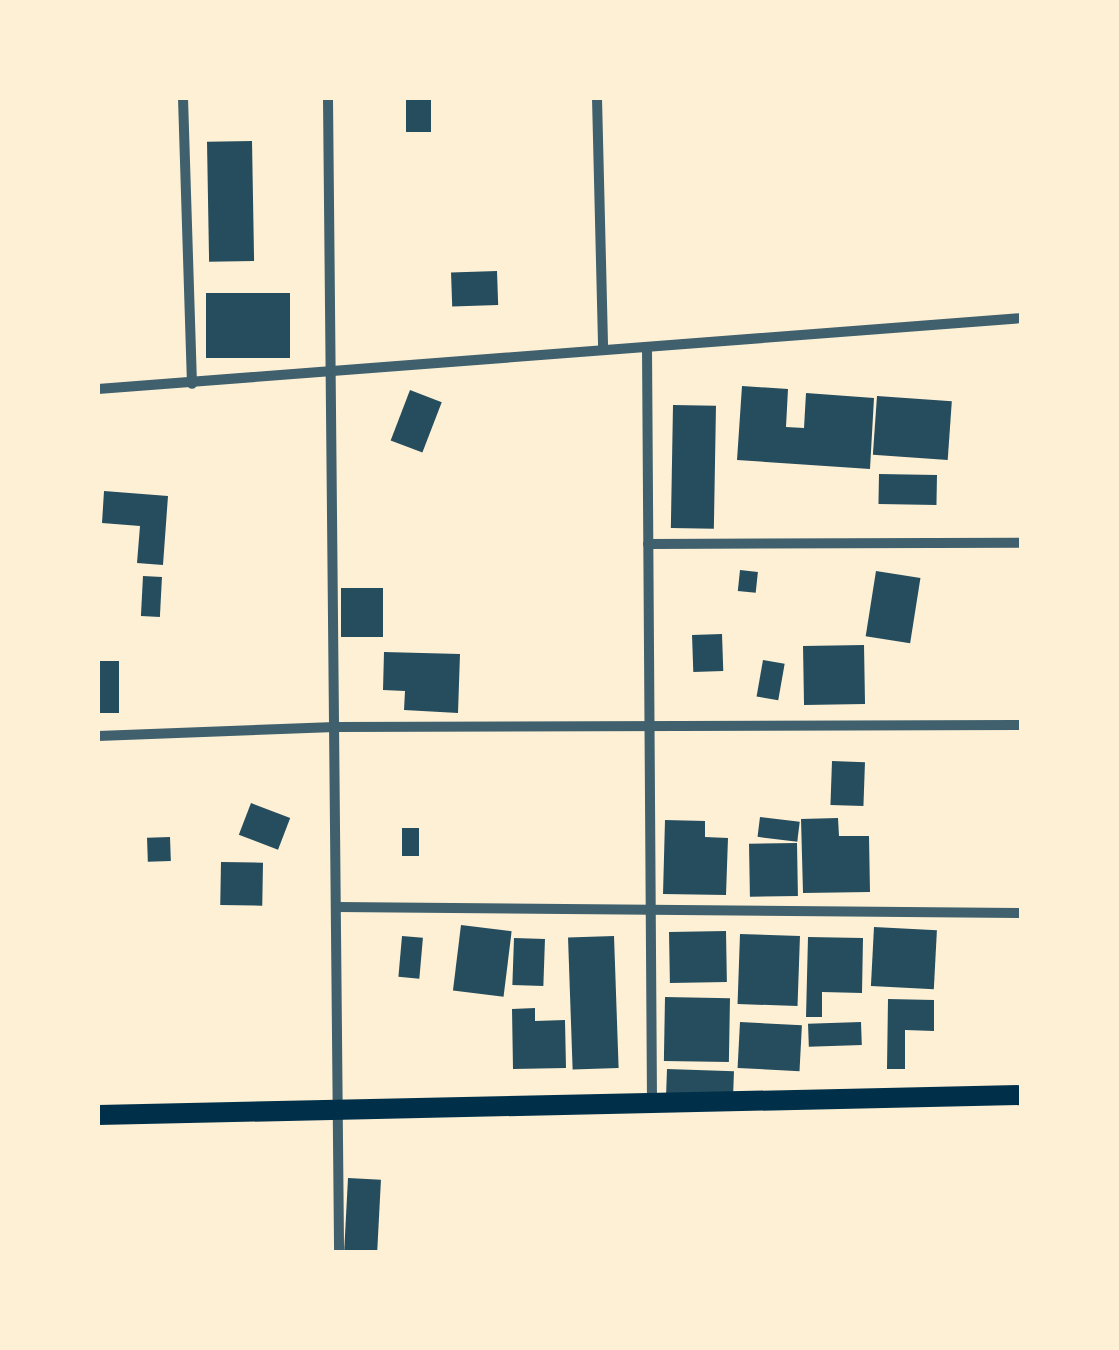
<!DOCTYPE html>
<style>
body{margin:0}
#map{position:relative;width:1119px;height:1350px;overflow:hidden;background:#fdf0d5;font-family:Ubuntu,sans-serif}
div>[style]{position:absolute}
[style*='--x']{left:calc(var(--x)*1px);top:calc(var(--y)*1px);width:calc(var(--w)*1px);rotate:calc(var(--a)*1deg)}
.building>*{inset:0;background:#264d5e;transform-origin:0 0}
.minor>*{height:10px;margin:-5px;padding:0 5px;transform-origin:5px;border-radius:5px;background:#3f606c}
.secondary>*{height:20px;margin:-10px;padding:0 10px;transform-origin:10px;border-radius:10px;background:#003049}
span{translate:-50% -50%;white-space:nowrap;text-align:center;line-height:1.15;-webkit-text-stroke:10px #fdf0d5;paint-order:stroke}
.frame{position:absolute;inset:0;border:100px solid #fdf0d5;pointer-events:none}
</style>
<div id="map">
<div class="building">
<div style="left:406px;top:98px;width:25px;height:34px"></div>
<div style="left:252px;top:141px;width:120px;height:45px;rotate:89deg"></div>
<div style="left:497px;top:271px;width:34px;height:46px;rotate:88deg"></div>
<div style="left:206px;top:293px;width:84px;height:65px"></div>
<div style="clip-path:polygon(742px 386px,788px 389px,786px 427px,804px 428px,806px 393px,874px 398px,870px 469px,737px 460px)"></div>
<div style="left:410px;top:390px;width:34px;height:54px;rotate:21deg"></div>
<div style="left:877px;top:396px;width:75px;height:59px;rotate:4deg"></div>
<div style="left:673px;top:405px;width:43px;height:123px;rotate:1deg"></div>
<div style="left:879px;top:474px;width:58px;height:30px;rotate:1deg"></div>
<div style="clip-path:polygon(104px 491px,168px 496px,163px 565px,137px 563px,140px 526px,102px 523px)"></div>
<div style="left:740px;top:570px;width:18px;height:21px;rotate:6deg"></div>
<div style="left:876px;top:571px;width:45px;height:66px;rotate:9deg"></div>
<div style="left:143px;top:576px;width:19px;height:40px;rotate:3deg"></div>
<div style="left:341px;top:588px;width:42px;height:49px"></div>
<div style="left:722px;top:634px;width:37px;height:30px;rotate:88deg"></div>
<div style="left:864px;top:645px;width:59px;height:61px;rotate:89deg"></div>
<div style="clip-path:polygon(384px 652px,460px 654px,458px 713px,404px 710px,405px 691px,383px 690px)"></div>
<div style="left:763px;top:660px;width:22px;height:37px;rotate:10deg"></div>
<div style="left:98px;top:661px;width:21px;height:52px"></div>
<div style="left:832px;top:761px;width:33px;height:44px;rotate:2deg"></div>
<div style="left:251px;top:803px;width:42px;height:34px;rotate:21deg"></div>
<div style="left:760px;top:817px;width:40px;height:20px;rotate:7deg"></div>
<div style="clip-path:polygon(838px 818px,839px 836px,869px 836px,870px 892px,803px 893px,801px 819px)"></div>
<div style="clip-path:polygon(665px 820px,705px 821px,705px 837px,728px 838px,726px 895px,663px 894px)"></div>
<div style="left:402px;top:828px;width:17px;height:28px"></div>
<div style="left:170px;top:837px;width:24px;height:23px;rotate:88deg"></div>
<div style="left:797px;top:843px;width:53px;height:48px;rotate:89deg"></div>
<div style="left:221px;top:862px;width:42px;height:43px;rotate:1deg"></div>
<div style="left:461px;top:925px;width:51px;height:66px;rotate:7deg"></div>
<div style="left:874px;top:927px;width:63px;height:59px;rotate:3deg"></div>
<div style="left:726px;top:931px;width:51px;height:57px;rotate:89deg"></div>
<div style="left:740px;top:934px;width:60px;height:70px;rotate:2deg"></div>
<div style="left:402px;top:936px;width:21px;height:41px;rotate:5deg"></div>
<div style="left:614px;top:936px;width:132px;height:46px;rotate:88deg"></div>
<div style="clip-path:polygon(808px 937px,863px 938px,862px 993px,822px 992px,822px 1017px,806px 1017px)"></div>
<div style="left:514px;top:938px;width:31px;height:47px;rotate:2deg"></div>
<div style="left:665px;top:997px;width:65px;height:64px;rotate:1deg"></div>
<div style="clip-path:polygon(888px 999px,934px 1000px,934px 1031px,905px 1030px,905px 1069px,887px 1069px)"></div>
<div style="clip-path:polygon(535px 1008px,535px 1021px,565px 1020px,566px 1068px,513px 1069px,512px 1009px)"></div>
<div style="left:740px;top:1022px;width:62px;height:46px;rotate:3deg"></div>
<div style="left:861px;top:1022px;width:23px;height:53px;rotate:88deg"></div>
<div style="left:667px;top:1069px;width:67px;height:26px;rotate:2deg"></div>
<div style="left:348px;top:1178px;width:33px;height:74px;rotate:3deg"></div>
</div>
<div class="minor">
<div style="--x:183;--y:98;--w:286;--a:88.2"></div>
<div style="--x:328;--y:98;--w:1154;--a:89.45"></div>
<div style="--x:597;--y:98;--w:252;--a:88.6"></div>
<div style="--x:647;--y:347;--w:758;--a:89.62"></div>
<div style="--x:98;--y:389;--w:927;--a:-4.39"></div>
<div style="--x:648;--y:544;--w:374;--a:-0.2"></div>
<div style="--x:98;--y:736;--w:237;--a:-2.2"></div>
<div style="--x:335;--y:727;--w:687;--a:-0.17"></div>
<div style="--x:337;--y:907;--w:685;--a:0.5"></div>
</div>
<div class="secondary">
<div style="--x:98;--y:1115;--w:924;--a:-1.24"></div>
</div>
<div class="frame"></div>
</div>
